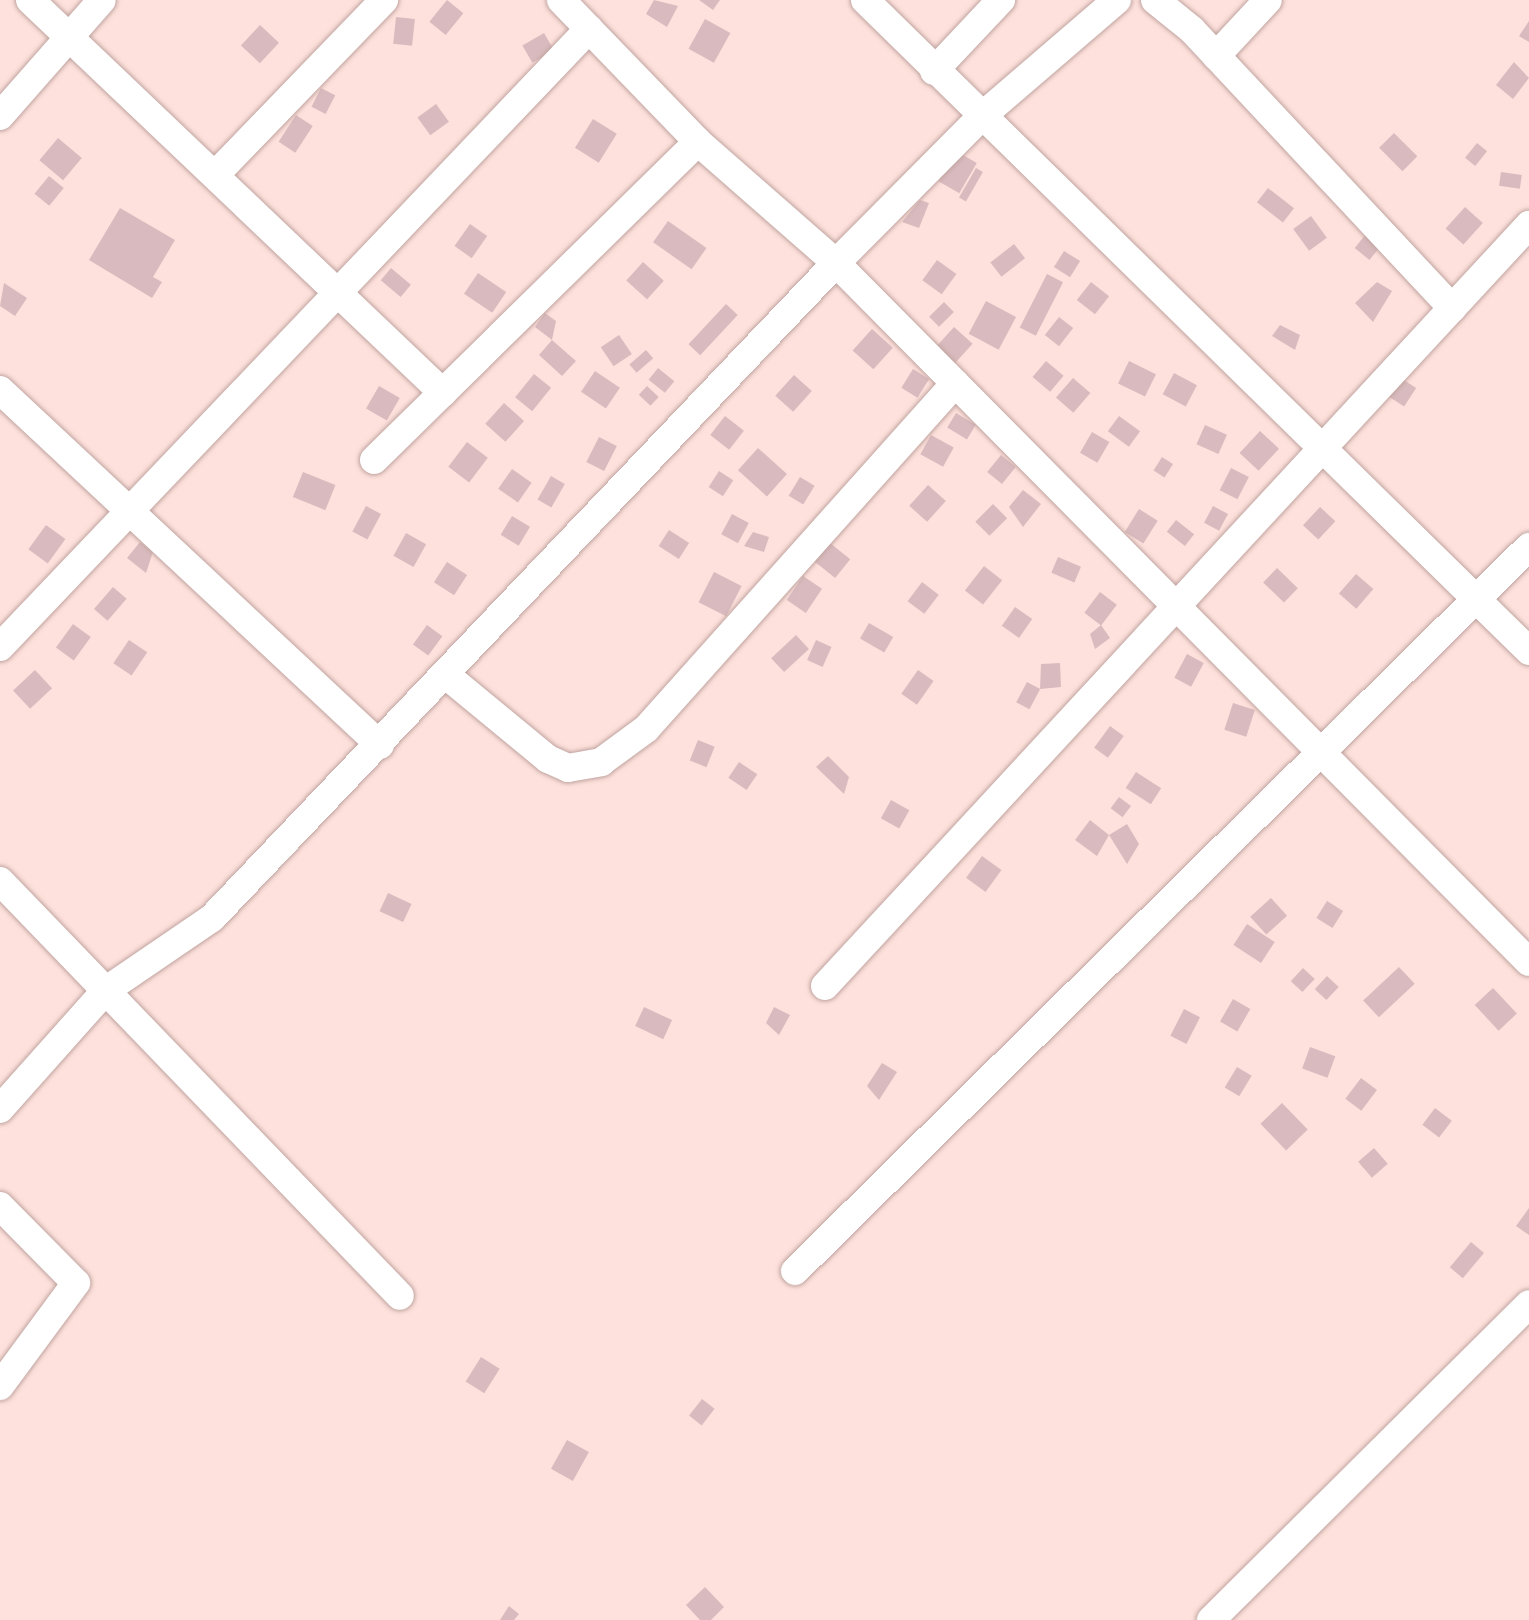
<!DOCTYPE html>
<style>
body{margin:0}
#map{position:relative;width:1529px;height:1620px;overflow:hidden;background:#fee1dc;font-family:"IBM Plex Serif",serif}
div>[style]{position:absolute}
[style*='--x']{left:calc(var(--x)*1px);top:calc(var(--y)*1px);width:calc(var(--w)*1px);rotate:calc(var(--a)*1deg)}
.building>*{inset:0;background:#d9bbbf;transform-origin:0 0}
.roads{filter:drop-shadow(0 0 2px #c0a4a0) drop-shadow(0 0 2px #c0a4a0)}
.street>*{height:28px;margin:-14px;padding:0 14px;transform-origin:14px;border-radius:14px;background:#fff}
span{translate:-50% -50%;white-space:nowrap;text-align:center;line-height:1.15;-webkit-text-stroke:6px #fff;paint-order:stroke}
</style>
<div id="map">
<div class="building">
<div style="left:447px;top:0;width:21px;height:28px;rotate:39deg"></div>
<div style="clip-path:polygon(654px 0,678px 6px,667px 27px,646px 14px)"></div>
<div style="clip-path:polygon(699px 0,720px 0,713px 10px)"></div>
<div style="left:396px;top:17px;width:19px;height:27px;rotate:6deg"></div>
<div style="left:705px;top:19px;width:29px;height:34px;rotate:29deg"></div>
<div style="clip-path:polygon(1529px 21px,1529px 42px,1519px 36px)"></div>
<div style="left:260px;top:25px;width:26px;height:28px;rotate:43deg"></div>
<div style="left:544px;top:33px;width:20px;height:25px;rotate:60deg"></div>
<div style="clip-path:polygon(1514px 62px,1529px 78px,1513px 99px,1496px 85px)"></div>
<div style="left:321px;top:88px;width:16px;height:21px;rotate:27deg"></div>
<div style="left:436px;top:104px;width:22px;height:23px;rotate:54deg"></div>
<div style="left:296px;top:115px;width:20px;height:32px;rotate:33deg"></div>
<div style="left:593px;top:119px;width:28px;height:34px;rotate:32deg"></div>
<div style="left:1394px;top:133px;width:33px;height:21px;rotate:45deg"></div>
<div style="left:58px;top:138px;width:31px;height:29px;rotate:40deg"></div>
<div style="left:1477px;top:143px;width:13px;height:19px;rotate:39deg"></div>
<div style="left:956px;top:151px;width:24px;height:35px;rotate:30deg"></div>
<div style="left:976px;top:168px;width:8px;height:34px;rotate:30deg"></div>
<div style="left:1501px;top:172px;width:21px;height:14px;rotate:8deg"></div>
<div style="left:49px;top:176px;width:19px;height:23px;rotate:39deg"></div>
<div style="left:1268px;top:188px;width:33px;height:18px;rotate:38deg"></div>
<div style="clip-path:polygon(920px 200px,929px 203px,919px 228px,902px 222px)"></div>
<div style="left:1465px;top:207px;width:24px;height:29px;rotate:42deg"></div>
<div style="clip-path:polygon(120px 208px,175px 240px,153px 277px,162px 282px,152px 298px,89px 260px)"></div>
<div style="left:1311px;top:216px;width:27px;height:22px;rotate:54deg"></div>
<div style="left:668px;top:221px;width:47px;height:26px;rotate:35deg"></div>
<div style="left:470px;top:224px;width:21px;height:27px;rotate:35deg"></div>
<div style="left:1366px;top:234px;width:19px;height:18px;rotate:39deg"></div>
<div style="left:1014px;top:244px;width:18px;height:30px;rotate:52deg"></div>
<div style="left:1064px;top:251px;width:19px;height:19px;rotate:32deg"></div>
<div style="left:937px;top:260px;width:24px;height:25px;rotate:36deg"></div>
<div style="left:643px;top:262px;width:28px;height:25px;rotate:42deg"></div>
<div style="left:391px;top:268px;width:26px;height:16px;rotate:40deg"></div>
<div style="left:478px;top:273px;width:34px;height:25px;rotate:34deg"></div>
<div style="left:1047px;top:274px;width:18px;height:60px;rotate:27deg"></div>
<div style="left:1091px;top:282px;width:23px;height:23px;rotate:38deg"></div>
<div style="clip-path:polygon(1377px 282px,1392px 291px,1373px 322px,1355px 303px)"></div>
<div style="clip-path:polygon(4px 283px,27px 298px,15px 316px,0 306px)"></div>
<div style="left:986px;top:301px;width:34px;height:37px;rotate:28deg"></div>
<div style="left:944px;top:302px;width:14px;height:21px;rotate:45deg"></div>
<div style="left:726px;top:304px;width:16px;height:55px;rotate:43deg"></div>
<div style="clip-path:polygon(545px 313px,556px 321px,552px 340px,576px 361px,562px 376px,539px 355px,552px 340px,535px 327px)"></div>
<div style="left:1059px;top:317px;width:18px;height:23px;rotate:38deg"></div>
<div style="clip-path:polygon(1280px 325px,1300px 335px,1295px 350px,1272px 336px)"></div>
<div style="left:954px;top:327px;width:25px;height:26px;rotate:42deg"></div>
<div style="left:872px;top:329px;width:28px;height:29px;rotate:42deg"></div>
<div style="left:619px;top:335px;width:23px;height:22px;rotate:56deg"></div>
<div style="left:646px;top:350px;width:11px;height:22px;rotate:49deg"></div>
<div style="left:1046px;top:361px;width:23px;height:21px;rotate:40deg"></div>
<div style="left:1129px;top:361px;width:30px;height:25px;rotate:26deg"></div>
<div style="left:658px;top:368px;width:21px;height:15px;rotate:39deg"></div>
<div style="left:913px;top:369px;width:19px;height:22px;rotate:32deg"></div>
<div style="left:595px;top:371px;width:30px;height:25px;rotate:34deg"></div>
<div style="left:1174px;top:373px;width:26px;height:24px;rotate:28deg"></div>
<div style="left:534px;top:374px;width:22px;height:30px;rotate:39deg"></div>
<div style="left:794px;top:375px;width:24px;height:28px;rotate:42deg"></div>
<div style="left:1396px;top:375px;width:24px;height:22px;rotate:33deg"></div>
<div style="left:1073px;top:378px;width:23px;height:26px;rotate:41deg"></div>
<div style="left:379px;top:386px;width:24px;height:26px;rotate:30deg"></div>
<div style="left:647px;top:386px;width:16px;height:12px;rotate:43deg"></div>
<div style="left:504px;top:403px;width:27px;height:28px;rotate:42deg"></div>
<div style="left:956px;top:413px;width:23px;height:17px;rotate:31deg"></div>
<div style="left:725px;top:416px;width:24px;height:24px;rotate:38deg"></div>
<div style="left:1119px;top:416px;width:26px;height:19px;rotate:36deg"></div>
<div style="left:1205px;top:425px;width:24px;height:21px;rotate:24deg"></div>
<div style="left:1260px;top:431px;width:26px;height:30px;rotate:43deg"></div>
<div style="left:1092px;top:432px;width:20px;height:24px;rotate:30deg"></div>
<div style="left:931px;top:435px;width:26px;height:22px;rotate:29deg"></div>
<div style="left:599px;top:437px;width:20px;height:28px;rotate:27deg"></div>
<div style="left:467px;top:442px;width:26px;height:31px;rotate:37deg"></div>
<div style="left:758px;top:448px;width:39px;height:30px;rotate:42deg"></div>
<div style="left:1001px;top:455px;width:19px;height:22px;rotate:39deg"></div>
<div style="left:1162px;top:457px;width:13px;height:16px;rotate:32deg"></div>
<div style="left:1231px;top:468px;width:20px;height:25px;rotate:27deg"></div>
<div style="left:512px;top:469px;width:24px;height:24px;rotate:35deg"></div>
<div style="left:719px;top:471px;width:17px;height:19px;rotate:33deg"></div>
<div style="left:303px;top:472px;width:35px;height:27px;rotate:22deg"></div>
<div style="left:551px;top:476px;width:16px;height:27px;rotate:30deg"></div>
<div style="left:800px;top:477px;width:17px;height:22px;rotate:31deg"></div>
<div style="left:928px;top:485px;width:24px;height:28px;rotate:42deg"></div>
<div style="clip-path:polygon(1023px 490px,1041px 504px,1023px 527px,1009px 507px)"></div>
<div style="left:993px;top:504px;width:20px;height:25px;rotate:45deg"></div>
<div style="left:366px;top:506px;width:17px;height:29px;rotate:28deg"></div>
<div style="left:1213px;top:506px;width:17px;height:19px;rotate:28deg"></div>
<div style="left:1320px;top:507px;width:21px;height:25px;rotate:43deg"></div>
<div style="left:1139px;top:509px;width:22px;height:27px;rotate:32deg"></div>
<div style="left:732px;top:514px;width:19px;height:23px;rotate:28deg"></div>
<div style="left:512px;top:516px;width:21px;height:22px;rotate:31deg"></div>
<div style="left:1176px;top:520px;width:23px;height:15px;rotate:38deg"></div>
<div style="left:46px;top:525px;width:24px;height:30px;rotate:36deg"></div>
<div style="left:669px;top:530px;width:24px;height:19px;rotate:33deg"></div>
<div style="clip-path:polygon(753px 532px,769px 537px,764px 552px,744px 546px)"></div>
<div style="left:406px;top:533px;width:23px;height:26px;rotate:29deg"></div>
<div style="clip-path:polygon(140px 542px,153px 552px,146px 573px,127px 558px)"></div>
<div style="left:830px;top:543px;width:26px;height:24px;rotate:39deg"></div>
<div style="left:1058px;top:557px;width:25px;height:17px;rotate:23deg"></div>
<div style="left:447px;top:562px;width:24px;height:24px;rotate:33deg"></div>
<div style="left:984px;top:566px;width:23px;height:31px;rotate:38deg"></div>
<div style="left:1277px;top:568px;width:29px;height:20px;rotate:44deg"></div>
<div style="left:714px;top:572px;width:31px;height:34px;rotate:27deg"></div>
<div style="left:1356px;top:574px;width:23px;height:26px;rotate:41deg"></div>
<div style="left:803px;top:576px;width:23px;height:29px;rotate:34deg"></div>
<div style="left:922px;top:582px;width:21px;height:24px;rotate:37deg"></div>
<div style="left:113px;top:587px;width:18px;height:29px;rotate:41deg"></div>
<div style="left:1100px;top:592px;width:21px;height:26px;rotate:37deg"></div>
<div style="left:1015px;top:607px;width:21px;height:23px;rotate:35deg"></div>
<div style="left:869px;top:623px;width:28px;height:18px;rotate:30deg"></div>
<div style="left:73px;top:624px;width:22px;height:29px;rotate:36deg"></div>
<div style="left:427px;top:625px;width:19px;height:24px;rotate:36deg"></div>
<div style="clip-path:polygon(1101px 625px,1110px 638px,1095px 649px,1090px 634px)"></div>
<div style="left:796px;top:635px;width:19px;height:34px;rotate:47deg"></div>
<div style="left:129px;top:640px;width:22px;height:28px;rotate:34deg"></div>
<div style="left:816px;top:640px;width:17px;height:22px;rotate:24deg"></div>
<div style="left:1187px;top:654px;width:19px;height:27px;rotate:28deg"></div>
<div style="clip-path:polygon(1060px 663px,1061px 687px,1040px 689px,1041px 664px)"></div>
<div style="left:35px;top:670px;width:25px;height:30px;rotate:47deg"></div>
<div style="left:918px;top:670px;width:19px;height:29px;rotate:35deg"></div>
<div style="left:1027px;top:682px;width:15px;height:23px;rotate:28deg"></div>
<div style="left:1233px;top:703px;width:23px;height:28px;rotate:18deg"></div>
<div style="left:1110px;top:726px;width:17px;height:27px;rotate:36deg"></div>
<div style="left:698px;top:740px;width:18px;height:22px;rotate:22deg"></div>
<div style="clip-path:polygon(828px 756px,849px 777px,844px 794px,816px 767px)"></div>
<div style="left:739px;top:762px;width:22px;height:19px;rotate:34deg"></div>
<div style="left:1136px;top:772px;width:30px;height:19px;rotate:33deg"></div>
<div style="left:1119px;top:797px;width:15px;height:14px;rotate:37deg"></div>
<div style="left:891px;top:800px;width:21px;height:21px;rotate:29deg"></div>
<div style="clip-path:polygon(1090px 820px,1109px 835px,1127px 824px,1139px 844px,1127px 864px,1109px 835px,1097px 856px,1075px 840px)"></div>
<div style="left:982px;top:856px;width:24px;height:27px;rotate:36deg"></div>
<div style="left:388px;top:893px;width:26px;height:20px;rotate:25deg"></div>
<div style="left:1271px;top:898px;width:24px;height:28px;rotate:48deg"></div>
<div style="left:1327px;top:901px;width:19px;height:20px;rotate:32deg"></div>
<div style="left:1247px;top:924px;width:33px;height:25px;rotate:33deg"></div>
<div style="left:1399px;top:967px;width:23px;height:49px;rotate:47deg"></div>
<div style="left:1303px;top:968px;width:16px;height:18px;rotate:43deg"></div>
<div style="left:1327px;top:976px;width:16px;height:18px;rotate:43deg"></div>
<div style="left:1493px;top:988px;width:35px;height:25px;rotate:47deg"></div>
<div style="left:1233px;top:999px;width:20px;height:26px;rotate:30deg"></div>
<div style="left:644px;top:1007px;width:31px;height:21px;rotate:25deg"></div>
<div style="clip-path:polygon(774px 1007px,790px 1015px,779px 1035px,766px 1023px)"></div>
<div style="left:1184px;top:1009px;width:18px;height:30px;rotate:27deg"></div>
<div style="left:1310px;top:1047px;width:27px;height:23px;rotate:20deg"></div>
<div style="clip-path:polygon(882px 1063px,897px 1072px,879px 1100px,867px 1086px)"></div>
<div style="left:1237px;top:1067px;width:17px;height:24px;rotate:31deg"></div>
<div style="left:1361px;top:1078px;width:20px;height:26px;rotate:37deg"></div>
<div style="left:1282px;top:1103px;width:37px;height:30px;rotate:46deg"></div>
<div style="left:1435px;top:1108px;width:21px;height:21px;rotate:37deg"></div>
<div style="left:1374px;top:1148px;width:21px;height:21px;rotate:49deg"></div>
<div style="clip-path:polygon(1529px 1208px,1529px 1235px,1516px 1226px)"></div>
<div style="left:1471px;top:1242px;width:17px;height:33px;rotate:40deg"></div>
<div style="left:481px;top:1357px;width:22px;height:29px;rotate:32deg"></div>
<div style="left:702px;top:1399px;width:16px;height:21px;rotate:38deg"></div>
<div style="left:567px;top:1440px;width:25px;height:33px;rotate:29deg"></div>
<div style="clip-path:polygon(705px 1587px,724px 1607px,711px 1620px,700px 1620px,686px 1605px)"></div>
<div style="clip-path:polygon(509px 1606px,519px 1614px,514px 1620px,500px 1620px)"></div>
</div>
<div class="roads">
<div class="street">
<div style="--x:30;--y:0;--w:570;--a:43.58"></div>
<div style="--x:561;--y:0;--w:197;--a:46"></div>
<div style="--x:698;--y:142;--w:184;--a:41.2"></div>
<div style="--x:836;--y:263;--w:984;--a:45.25"></div>
<div style="--x:865;--y:0;--w:930;--a:44.43"></div>
<div style="--x:1155;--y:0;--w:48;--a:39"></div>
<div style="--x:1192;--y:30;--w:381;--a:46.9"></div>
<div style="--x:1216;--y:56;--w:76;--a:-47.1"></div>
<div style="--x:934;--y:71;--w:98;--a:-46.7"></div>
<div style="--x:0;--y:116;--w:154;--a:-48.7"></div>
<div style="--x:216;--y:174;--w:242;--a:-46"></div>
<div style="--x:0;--y:390;--w:520;--a:43.05"></div>
<div style="--x:374;--y:460;--w:454;--a:-44.5"></div>
<div style="--x:0;--y:647;--w:854;--a:-46.38"></div>
<div style="--x:446;--y:675;--w:132;--a:39.5"></div>
<div style="--x:548;--y:759;--w:22;--a:24"></div>
<div style="--x:568;--y:768;--w:34;--a:-10"></div>
<div style="--x:601;--y:762;--w:56;--a:-36.3"></div>
<div style="--x:646;--y:729;--w:464;--a:-48.2"></div>
<div style="--x:0;--y:881;--w:576;--a:46.05"></div>
<div style="--x:825;--y:986;--w:1037;--a:-47.23"></div>
<div style="--x:0;--y:1109;--w:158;--a:-48.3"></div>
<div style="--x:105;--y:991;--w:130;--a:-34.3"></div>
<div style="--x:212;--y:918;--w:905;--a:-46.39"></div>
<div style="--x:836;--y:263;--w:207;--a:-45.2"></div>
<div style="--x:982;--y:116;--w:178;--a:-40.7"></div>
<div style="--x:0;--y:1206;--w:108;--a:45.4"></div>
<div style="--x:76;--y:1283;--w:128;--a:126.4"></div>
<div style="--x:795;--y:1271;--w:1031;--a:-44.61"></div>
<div style="--x:1211;--y:1620;--w:448;--a:-44.8"></div>
</div>
</div>
</div>
